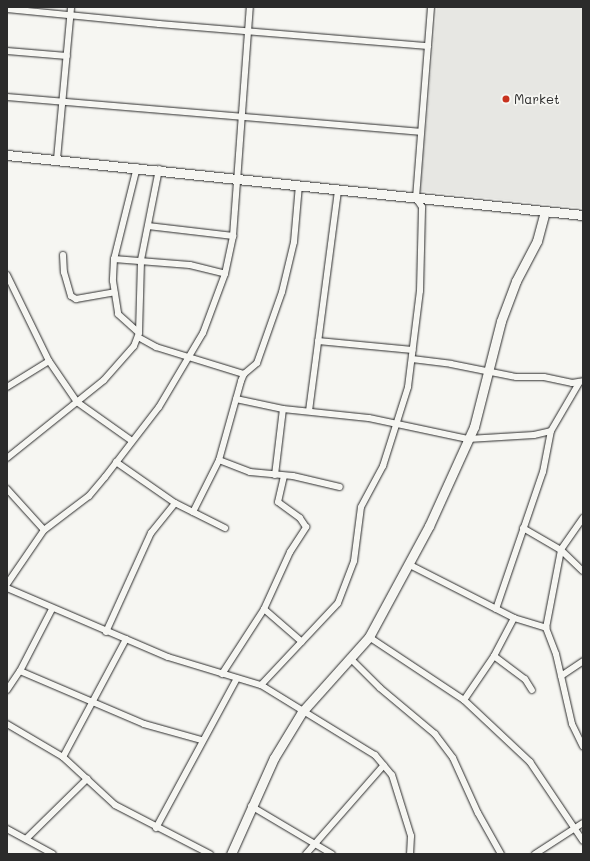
<!DOCTYPE html>
<style>
body{margin:0}
#map{position:relative;width:590px;height:861px;overflow:hidden;background:#f6f6f2;font-family:Mali,sans-serif}
div>[style]{position:absolute}
[style*='--x']{left:calc(var(--x)*1px);top:calc(var(--y)*1px);width:calc(var(--w)*1px);rotate:calc(var(--a)*1deg)}
.built>*{inset:0;background:#e7e7e3}
.roads{filter:drop-shadow(0 0 1px #2b2b2b) drop-shadow(0 0 1px #2b2b2b)}
.street>*{height:6px;margin:-3px;padding:0 3px;transform-origin:3px;border-radius:3px;background:#f6f6f2}
.secondary>*{height:9px;margin:-4.5px;padding:0 4.5px;transform-origin:4.5px;border-radius:4.5px;background:#f6f6f2}
.dots>*{width:11px;height:11px;translate:-50% -50%;box-sizing:border-box;border:2px solid #f6f6f2;border-radius:50%}
span{translate:-50% -50%;white-space:nowrap;text-align:center;line-height:1.15;-webkit-text-stroke:3.5px #f6f6f2;paint-order:stroke}
.poi-label{font-size:13px;color:#2b2b2b}
.left{translate:0 -50%;text-align:left}
.frame{position:absolute;inset:0;border:8px solid #2b2b2b;pointer-events:none}
</style>
<div id="map">
<div class="built">
<div style="clip-path:polygon(437px 7px,583px 7px,583px 208px,420px 191px)"></div>
</div>
<div class="roads">
<div class="street">
<div style="--x:7;--y:9;--w:153;--a:5.6"></div>
<div style="--x:159;--y:24;--w:270;--a:4.7"></div>
<div style="--x:7;--y:51;--w:60;--a:4.8"></div>
<div style="--x:7;--y:97;--w:414;--a:4.8"></div>
<div style="--x:57;--y:159;--w:153;--a:-84.7"></div>
<div style="--x:137;--y:167;--w:95;--a:104"></div>
<div style="--x:114;--y:259;--w:22;--a:93"></div>
<div style="--x:113;--y:281;--w:33;--a:81"></div>
<div style="--x:118;--y:314;--w:28;--a:42"></div>
<div style="--x:148;--y:226;--w:86;--a:6.7"></div>
<div style="--x:63;--y:255;--w:17;--a:87"></div>
<div style="--x:64;--y:272;--w:25;--a:74"></div>
<div style="--x:71;--y:296;--w:6;--a:31"></div>
<div style="--x:76;--y:299;--w:39;--a:-10"></div>
<div style="--x:114;--y:259;--w:76;--a:4.5"></div>
<div style="--x:190;--y:265;--w:36;--a:14"></div>
<div style="--x:7;--y:275;--w:96;--a:64"></div>
<div style="--x:49;--y:361;--w:50;--a:55.7"></div>
<div style="--x:77;--y:402;--w:67;--a:35.3"></div>
<div style="--x:138;--y:337;--w:21;--a:29"></div>
<div style="--x:156;--y:347;--w:92;--a:17.1"></div>
<div style="--x:318;--y:341;--w:95;--a:5.4"></div>
<div style="--x:412;--y:359;--w:39;--a:7"></div>
<div style="--x:451;--y:364;--w:66;--a:11.3"></div>
<div style="--x:516;--y:377;--w:28;--a:0"></div>
<div style="--x:544;--y:377;--w:29;--a:12"></div>
<div style="--x:572;--y:383;--w:11;--a:-10"></div>
<div style="--x:7;--y:387;--w:49;--a:-31.8"></div>
<div style="--x:236;--y:399;--w:48;--a:12"></div>
<div style="--x:283;--y:409;--w:86;--a:6"></div>
<div style="--x:369;--y:418;--w:101;--a:12"></div>
<div style="--x:468;--y:439;--w:66;--a:-3.5"></div>
<div style="--x:534;--y:435;--w:17;--a:-13"></div>
<div style="--x:309;--y:411;--w:223;--a:-82.5"></div>
<div style="--x:7;--y:458;--w:124;--a:-38.8"></div>
<div style="--x:104;--y:380;--w:45;--a:-48.6"></div>
<div style="--x:134;--y:346;--w:14;--a:-69"></div>
<div style="--x:139;--y:333;--w:73;--a:-88.4"></div>
<div style="--x:141;--y:260;--w:93;--a:-78.8"></div>
<div style="--x:219;--y:460;--w:33;--a:21"></div>
<div style="--x:250;--y:472;--w:43;--a:5.3"></div>
<div style="--x:293;--y:476;--w:48;--a:13.2"></div>
<div style="--x:116;--y:462;--w:72;--a:34.8"></div>
<div style="--x:175;--y:503;--w:56;--a:26.6"></div>
<div style="--x:275;--y:475;--w:66;--a:-83.1"></div>
<div style="--x:7;--y:489;--w:55;--a:47.9"></div>
<div style="--x:193;--y:512;--w:58;--a:-63.4"></div>
<div style="--x:219;--y:460;--w:82;--a:-74.4"></div>
<div style="--x:241;--y:381;--w:8;--a:-67"></div>
<div style="--x:244;--y:374;--w:17;--a:-40"></div>
<div style="--x:257;--y:363;--w:75;--a:-70.6"></div>
<div style="--x:282;--y:292;--w:51;--a:-76.5"></div>
<div style="--x:294;--y:242;--w:57;--a:-85"></div>
<div style="--x:583;--y:518;--w:39;--a:125"></div>
<div style="--x:561;--y:550;--w:79;--a:100.9"></div>
<div style="--x:546;--y:628;--w:28;--a:69"></div>
<div style="--x:556;--y:654;--w:72;--a:77.1"></div>
<div style="--x:572;--y:724;--w:25;--a:64"></div>
<div style="--x:523;--y:528;--w:44;--a:30.1"></div>
<div style="--x:561;--y:550;--w:30;--a:44"></div>
<div style="--x:408;--y:564;--w:119;--a:27"></div>
<div style="--x:514;--y:618;--w:34;--a:17"></div>
<div style="--x:7;--y:584;--w:65;--a:-55.6"></div>
<div style="--x:44;--y:530;--w:56;--a:-37.1"></div>
<div style="--x:89;--y:496;--w:25;--a:-50"></div>
<div style="--x:105;--y:477;--w:88;--a:-52.4"></div>
<div style="--x:159;--y:407;--w:86;--a:-59.3"></div>
<div style="--x:203;--y:333;--w:63;--a:-69.6"></div>
<div style="--x:225;--y:274;--w:39;--a:-78"></div>
<div style="--x:233;--y:236;--w:230;--a:-85.8"></div>
<div style="--x:7;--y:588;--w:175;--a:23.2"></div>
<div style="--x:168;--y:657;--w:97;--a:16.8"></div>
<div style="--x:261;--y:685;--w:134;--a:31.6"></div>
<div style="--x:375;--y:755;--w:26;--a:50"></div>
<div style="--x:392;--y:775;--w:64;--a:72.7"></div>
<div style="--x:411;--y:836;--w:18;--a:93"></div>
<div style="--x:264;--y:609;--w:50;--a:41"></div>
<div style="--x:496;--y:609;--w:145;--a:-71.1"></div>
<div style="--x:543;--y:472;--w:42;--a:-79"></div>
<div style="--x:551;--y:431;--w:56;--a:-59.7"></div>
<div style="--x:106;--y:632;--w:109;--a:-65.6"></div>
<div style="--x:151;--y:533;--w:38;--a:-51"></div>
<div style="--x:369;--y:637;--w:114;--a:33.6"></div>
<div style="--x:464;--y:700;--w:91;--a:43.2"></div>
<div style="--x:530;--y:762;--w:95;--a:56.1"></div>
<div style="--x:494;--y:656;--w:39;--a:37"></div>
<div style="--x:525;--y:679;--w:13;--a:58"></div>
<div style="--x:350;--y:658;--w:42;--a:45"></div>
<div style="--x:380;--y:688;--w:72;--a:39.9"></div>
<div style="--x:435;--y:734;--w:30;--a:53"></div>
<div style="--x:453;--y:758;--w:60;--a:65.6"></div>
<div style="--x:478;--y:813;--w:47;--a:60.7"></div>
<div style="--x:20;--y:671;--w:135;--a:23.1"></div>
<div style="--x:144;--y:724;--w:59;--a:15.7"></div>
<div style="--x:222;--y:674;--w:77;--a:-57.1"></div>
<div style="--x:264;--y:609;--w:63;--a:-65.5"></div>
<div style="--x:290;--y:552;--w:30;--a:-57"></div>
<div style="--x:306;--y:527;--w:11;--a:-124"></div>
<div style="--x:300;--y:518;--w:27;--a:-144"></div>
<div style="--x:278;--y:502;--w:26;--a:-77"></div>
<div style="--x:561;--y:676;--w:27;--a:-34"></div>
<div style="--x:261;--y:685;--w:112;--a:-46.8"></div>
<div style="--x:338;--y:603;--w:45;--a:-69.1"></div>
<div style="--x:354;--y:561;--w:54;--a:-82.6"></div>
<div style="--x:361;--y:507;--w:47;--a:-61.8"></div>
<div style="--x:383;--y:466;--w:83;--a:-72.4"></div>
<div style="--x:408;--y:387;--w:97;--a:-82.9"></div>
<div style="--x:420;--y:291;--w:84;--a:-88.6"></div>
<div style="--x:422;--y:207;--w:11;--a:-124"></div>
<div style="--x:416;--y:198;--w:192;--a:-85.5"></div>
<div style="--x:7;--y:690;--w:23;--a:-56"></div>
<div style="--x:20;--y:671;--w:70;--a:-62.7"></div>
<div style="--x:464;--y:700;--w:53;--a:-55.7"></div>
<div style="--x:494;--y:656;--w:43;--a:-62.2"></div>
<div style="--x:7;--y:724;--w:65;--a:30.5"></div>
<div style="--x:63;--y:757;--w:71;--a:42.7"></div>
<div style="--x:115;--y:805;--w:107;--a:27.3"></div>
<div style="--x:63;--y:757;--w:134;--a:-61.9"></div>
<div style="--x:251;--y:806;--w:94;--a:30.7"></div>
<div style="--x:156;--y:828;--w:170;--a:-61.6"></div>
<div style="--x:7;--y:829;--w:52;--a:28.5"></div>
<div style="--x:26;--y:839;--w:86;--a:-44.5"></div>
<div style="--x:306;--y:854;--w:118;--a:-48.8"></div>
<div style="--x:535;--y:854;--w:57;--a:-32.9"></div>
</div>
<div class="secondary">
<div style="--x:7;--y:155;--w:579;--a:5.95"></div>
<div style="--x:231;--y:854;--w:105;--a:-65.9"></div>
<div style="--x:274;--y:758;--w:54;--a:-58.7"></div>
<div style="--x:302;--y:712;--w:101;--a:-48.2"></div>
<div style="--x:369;--y:637;--w:126;--a:-61.6"></div>
<div style="--x:429;--y:526;--w:109;--a:-65.6"></div>
<div style="--x:474;--y:427;--w:109;--a:-75.7"></div>
<div style="--x:501;--y:321;--w:43;--a:-69.4"></div>
<div style="--x:516;--y:281;--w:45;--a:-62.3"></div>
<div style="--x:537;--y:241;--w:31;--a:-75"></div>
</div>
</div>
<div class="dots">
<div style="left:506px;top:99px;background:#c8321e"></div>
</div>
<div class="poi-label">
<span class="left" style="left:514px;top:99px">Market</span>
</div>
<div class="frame"></div>
</div>
